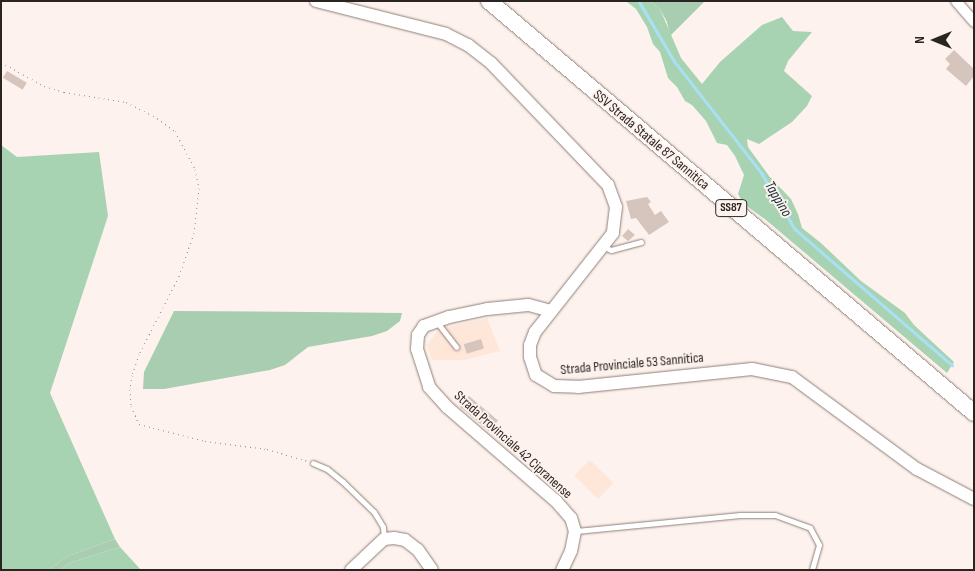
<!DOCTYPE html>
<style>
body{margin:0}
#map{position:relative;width:975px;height:571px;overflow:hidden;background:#fdf2ed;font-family:"Sofia Sans Condensed",sans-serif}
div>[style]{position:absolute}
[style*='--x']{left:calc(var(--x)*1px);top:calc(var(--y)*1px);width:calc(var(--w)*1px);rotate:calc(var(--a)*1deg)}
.built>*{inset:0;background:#fee6d9;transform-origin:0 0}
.green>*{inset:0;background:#a8cdb1}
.forest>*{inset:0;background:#a8d3b3}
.stream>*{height:2.5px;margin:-1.25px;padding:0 1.25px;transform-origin:1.25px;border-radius:1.25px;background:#a8e1f6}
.building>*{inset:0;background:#d6c5bd;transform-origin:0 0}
.path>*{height:1px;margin-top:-0.5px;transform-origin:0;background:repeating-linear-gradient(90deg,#978e8a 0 1px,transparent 0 5px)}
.roads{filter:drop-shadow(0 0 1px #8e7e77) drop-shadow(0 0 1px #8e7e77)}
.service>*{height:5px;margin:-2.5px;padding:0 2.5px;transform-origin:2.5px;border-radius:2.5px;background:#fff}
.minor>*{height:10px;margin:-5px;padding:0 5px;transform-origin:5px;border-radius:5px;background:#fff}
.tertiary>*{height:12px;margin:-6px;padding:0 6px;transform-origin:6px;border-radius:6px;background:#fff}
.primary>*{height:16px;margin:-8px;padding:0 8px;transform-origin:8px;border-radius:8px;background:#fff}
span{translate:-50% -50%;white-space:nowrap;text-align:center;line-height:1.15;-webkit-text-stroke:4px #fdf2ed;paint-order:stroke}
.shield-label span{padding:1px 4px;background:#fdf2ed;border:1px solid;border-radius:4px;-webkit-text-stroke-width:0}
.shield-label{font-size:12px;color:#2b2522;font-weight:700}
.street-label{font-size:14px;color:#2b2522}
.water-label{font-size:15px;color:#112d37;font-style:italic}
.frame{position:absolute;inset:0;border:2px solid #2b2522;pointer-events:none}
.north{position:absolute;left:910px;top:15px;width:50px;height:50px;-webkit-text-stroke:4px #fdf2ed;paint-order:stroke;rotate:270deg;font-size:14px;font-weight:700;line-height:20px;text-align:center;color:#2b2522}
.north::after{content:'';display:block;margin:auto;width:18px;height:22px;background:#2b2522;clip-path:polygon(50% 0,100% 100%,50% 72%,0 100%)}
</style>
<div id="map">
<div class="built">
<div style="clip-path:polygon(487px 318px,500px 351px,464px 360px,432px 360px,427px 345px,439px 329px)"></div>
<div style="left:590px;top:460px;width:33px;height:22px;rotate:45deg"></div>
</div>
<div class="green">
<div style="clip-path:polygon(650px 1px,705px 1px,670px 36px,667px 22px,660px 9px)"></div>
<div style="clip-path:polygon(174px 311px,310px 312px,402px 313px,400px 321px,387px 331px,372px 336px,308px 347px,285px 365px,270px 370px,164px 389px,143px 389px,144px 372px)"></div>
<div style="clip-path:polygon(115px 539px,120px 547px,69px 563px,60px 570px,49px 570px,66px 557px)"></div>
</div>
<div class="forest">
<div style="clip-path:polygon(626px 1px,650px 1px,660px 9px,681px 58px,702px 84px,720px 62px,762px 25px,782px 17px,793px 31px,812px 32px,788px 61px,784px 71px,812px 96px,807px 106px,792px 122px,759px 144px,747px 139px,748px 147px,769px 176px,791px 199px,798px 214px,802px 228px,821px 243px,861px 281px,905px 313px,914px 325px,954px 362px,947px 373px,766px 220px,744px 204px,738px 194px,744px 175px,735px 156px,727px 145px,717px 143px,706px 121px,692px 105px,685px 101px,677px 87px,668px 78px,660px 52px,653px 44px,647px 27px,636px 9px)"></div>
<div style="clip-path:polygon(1px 145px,17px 157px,99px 152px,108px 216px,50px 393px,115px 539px,66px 557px,49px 570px,1px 570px)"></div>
<div style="clip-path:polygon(120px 547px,141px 570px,60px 570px,69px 563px)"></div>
</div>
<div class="stream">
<div style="--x:639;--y:1;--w:71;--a:59.5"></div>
<div style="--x:675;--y:62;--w:140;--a:52"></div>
<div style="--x:761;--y:172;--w:66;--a:59.2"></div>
<div style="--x:795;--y:229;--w:208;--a:40.9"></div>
</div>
<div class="building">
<div style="clip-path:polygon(954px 50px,974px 69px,974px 76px,966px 86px,946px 69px,950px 64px,945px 59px)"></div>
<div style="left:7px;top:71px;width:23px;height:8px;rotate:31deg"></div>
<div style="clip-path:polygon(647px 197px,651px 202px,648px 204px,655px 215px,661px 211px,669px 222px,649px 235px,636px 218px,631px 219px,626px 201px)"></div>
<div style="clip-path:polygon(628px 229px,635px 235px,628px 241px,622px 236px)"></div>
<div style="left:481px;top:339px;width:10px;height:18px;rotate:73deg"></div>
<div style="left:469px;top:396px;width:38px;height:14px;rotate:40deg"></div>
</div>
<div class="path">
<div style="--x:1;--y:62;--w:49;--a:29.2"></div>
<div style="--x:44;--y:86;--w:21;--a:17"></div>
<div style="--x:64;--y:92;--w:63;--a:9.2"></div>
<div style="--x:126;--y:102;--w:35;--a:27"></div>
<div style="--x:157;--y:118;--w:22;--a:36"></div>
<div style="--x:175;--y:131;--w:43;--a:62.2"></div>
<div style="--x:195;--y:169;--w:19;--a:78"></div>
<div style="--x:199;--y:188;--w:45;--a:96.3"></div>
<div style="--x:194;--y:233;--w:46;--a:109.2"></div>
<div style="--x:179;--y:276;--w:88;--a:117.1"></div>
<div style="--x:139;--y:354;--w:22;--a:108"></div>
<div style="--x:132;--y:375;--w:14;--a:98"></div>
<div style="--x:130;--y:389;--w:17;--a:87"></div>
<div style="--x:131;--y:406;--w:20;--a:66"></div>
<div style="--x:139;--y:424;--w:68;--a:14.4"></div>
<div style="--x:205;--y:441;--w:63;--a:7.4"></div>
<div style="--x:267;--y:449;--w:42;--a:16.7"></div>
</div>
<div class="roads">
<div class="service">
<div style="--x:604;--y:247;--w:8;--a:23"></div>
<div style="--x:611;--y:250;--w:31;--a:-15"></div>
<div style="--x:436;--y:321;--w:33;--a:52"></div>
<div style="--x:313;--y:463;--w:15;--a:23"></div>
<div style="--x:327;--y:469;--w:21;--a:39"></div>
<div style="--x:343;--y:482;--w:43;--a:44.1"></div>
<div style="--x:374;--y:512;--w:17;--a:59"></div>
<div style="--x:383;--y:527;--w:11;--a:85"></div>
<div style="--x:576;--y:531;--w:165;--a:-5.6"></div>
<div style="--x:740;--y:515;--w:35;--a:0"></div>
<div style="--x:775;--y:515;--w:37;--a:20"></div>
<div style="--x:810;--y:528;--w:19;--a:62"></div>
<div style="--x:819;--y:545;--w:26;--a:106"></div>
</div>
<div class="minor">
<div style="--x:956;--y:1;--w:28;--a:49"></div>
</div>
<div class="tertiary">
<div style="--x:316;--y:1;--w:134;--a:14.2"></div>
<div style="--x:446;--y:34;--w:25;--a:27"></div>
<div style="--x:468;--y:45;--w:29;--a:38"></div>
<div style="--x:491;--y:63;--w:169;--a:46.2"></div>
<div style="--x:608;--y:185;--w:23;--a:70"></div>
<div style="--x:616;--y:207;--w:26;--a:97"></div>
<div style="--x:613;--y:233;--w:126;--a:128.2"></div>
<div style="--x:535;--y:332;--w:14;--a:111"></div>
<div style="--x:530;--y:345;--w:12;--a:90"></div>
<div style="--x:530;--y:357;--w:19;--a:72"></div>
<div style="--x:536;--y:375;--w:21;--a:31"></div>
<div style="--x:554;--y:386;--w:24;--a:2"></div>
<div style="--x:578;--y:387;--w:175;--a:-5.9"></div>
<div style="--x:752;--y:369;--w:41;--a:11.3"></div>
<div style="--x:792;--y:377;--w:155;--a:36.4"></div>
<div style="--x:917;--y:469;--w:64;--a:27.8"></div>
<div style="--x:551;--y:311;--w:24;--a:-165"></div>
<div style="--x:528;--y:305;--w:41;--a:174.4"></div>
<div style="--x:487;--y:309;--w:39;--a:168"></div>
<div style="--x:449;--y:317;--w:27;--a:160"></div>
<div style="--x:424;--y:326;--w:11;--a:124"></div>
<div style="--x:418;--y:335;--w:14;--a:94"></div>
<div style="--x:417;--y:349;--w:40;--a:72"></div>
<div style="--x:429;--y:387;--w:27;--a:48"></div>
<div style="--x:447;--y:407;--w:144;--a:40.8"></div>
<div style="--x:556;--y:501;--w:23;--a:49"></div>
<div style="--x:571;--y:518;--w:14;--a:73"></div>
<div style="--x:575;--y:531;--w:20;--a:101"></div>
<div style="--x:571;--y:551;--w:21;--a:115"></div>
<div style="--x:351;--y:570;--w:45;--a:-43.2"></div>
<div style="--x:384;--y:539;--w:10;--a:-6"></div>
<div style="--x:394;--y:538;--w:11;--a:10"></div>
<div style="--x:405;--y:540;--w:16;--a:38"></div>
<div style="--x:418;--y:550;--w:24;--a:55"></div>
</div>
<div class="primary">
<div style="--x:489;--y:1;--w:636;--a:40.35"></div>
</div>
</div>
<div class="shield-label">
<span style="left:731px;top:208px">SS87</span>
</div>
<div class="street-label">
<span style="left:651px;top:140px;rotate:40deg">SSV Strada Statale 87 Sannitica</span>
<span style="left:632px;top:364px;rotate:-5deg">Strada Provinciale 53 Sannitica</span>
<span style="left:513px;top:445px;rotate:42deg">Strada Provinciale 42 Cipranense</span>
</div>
<div class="water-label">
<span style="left:778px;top:199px;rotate:59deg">Tappino</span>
</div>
<div class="frame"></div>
<div class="north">N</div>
</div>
